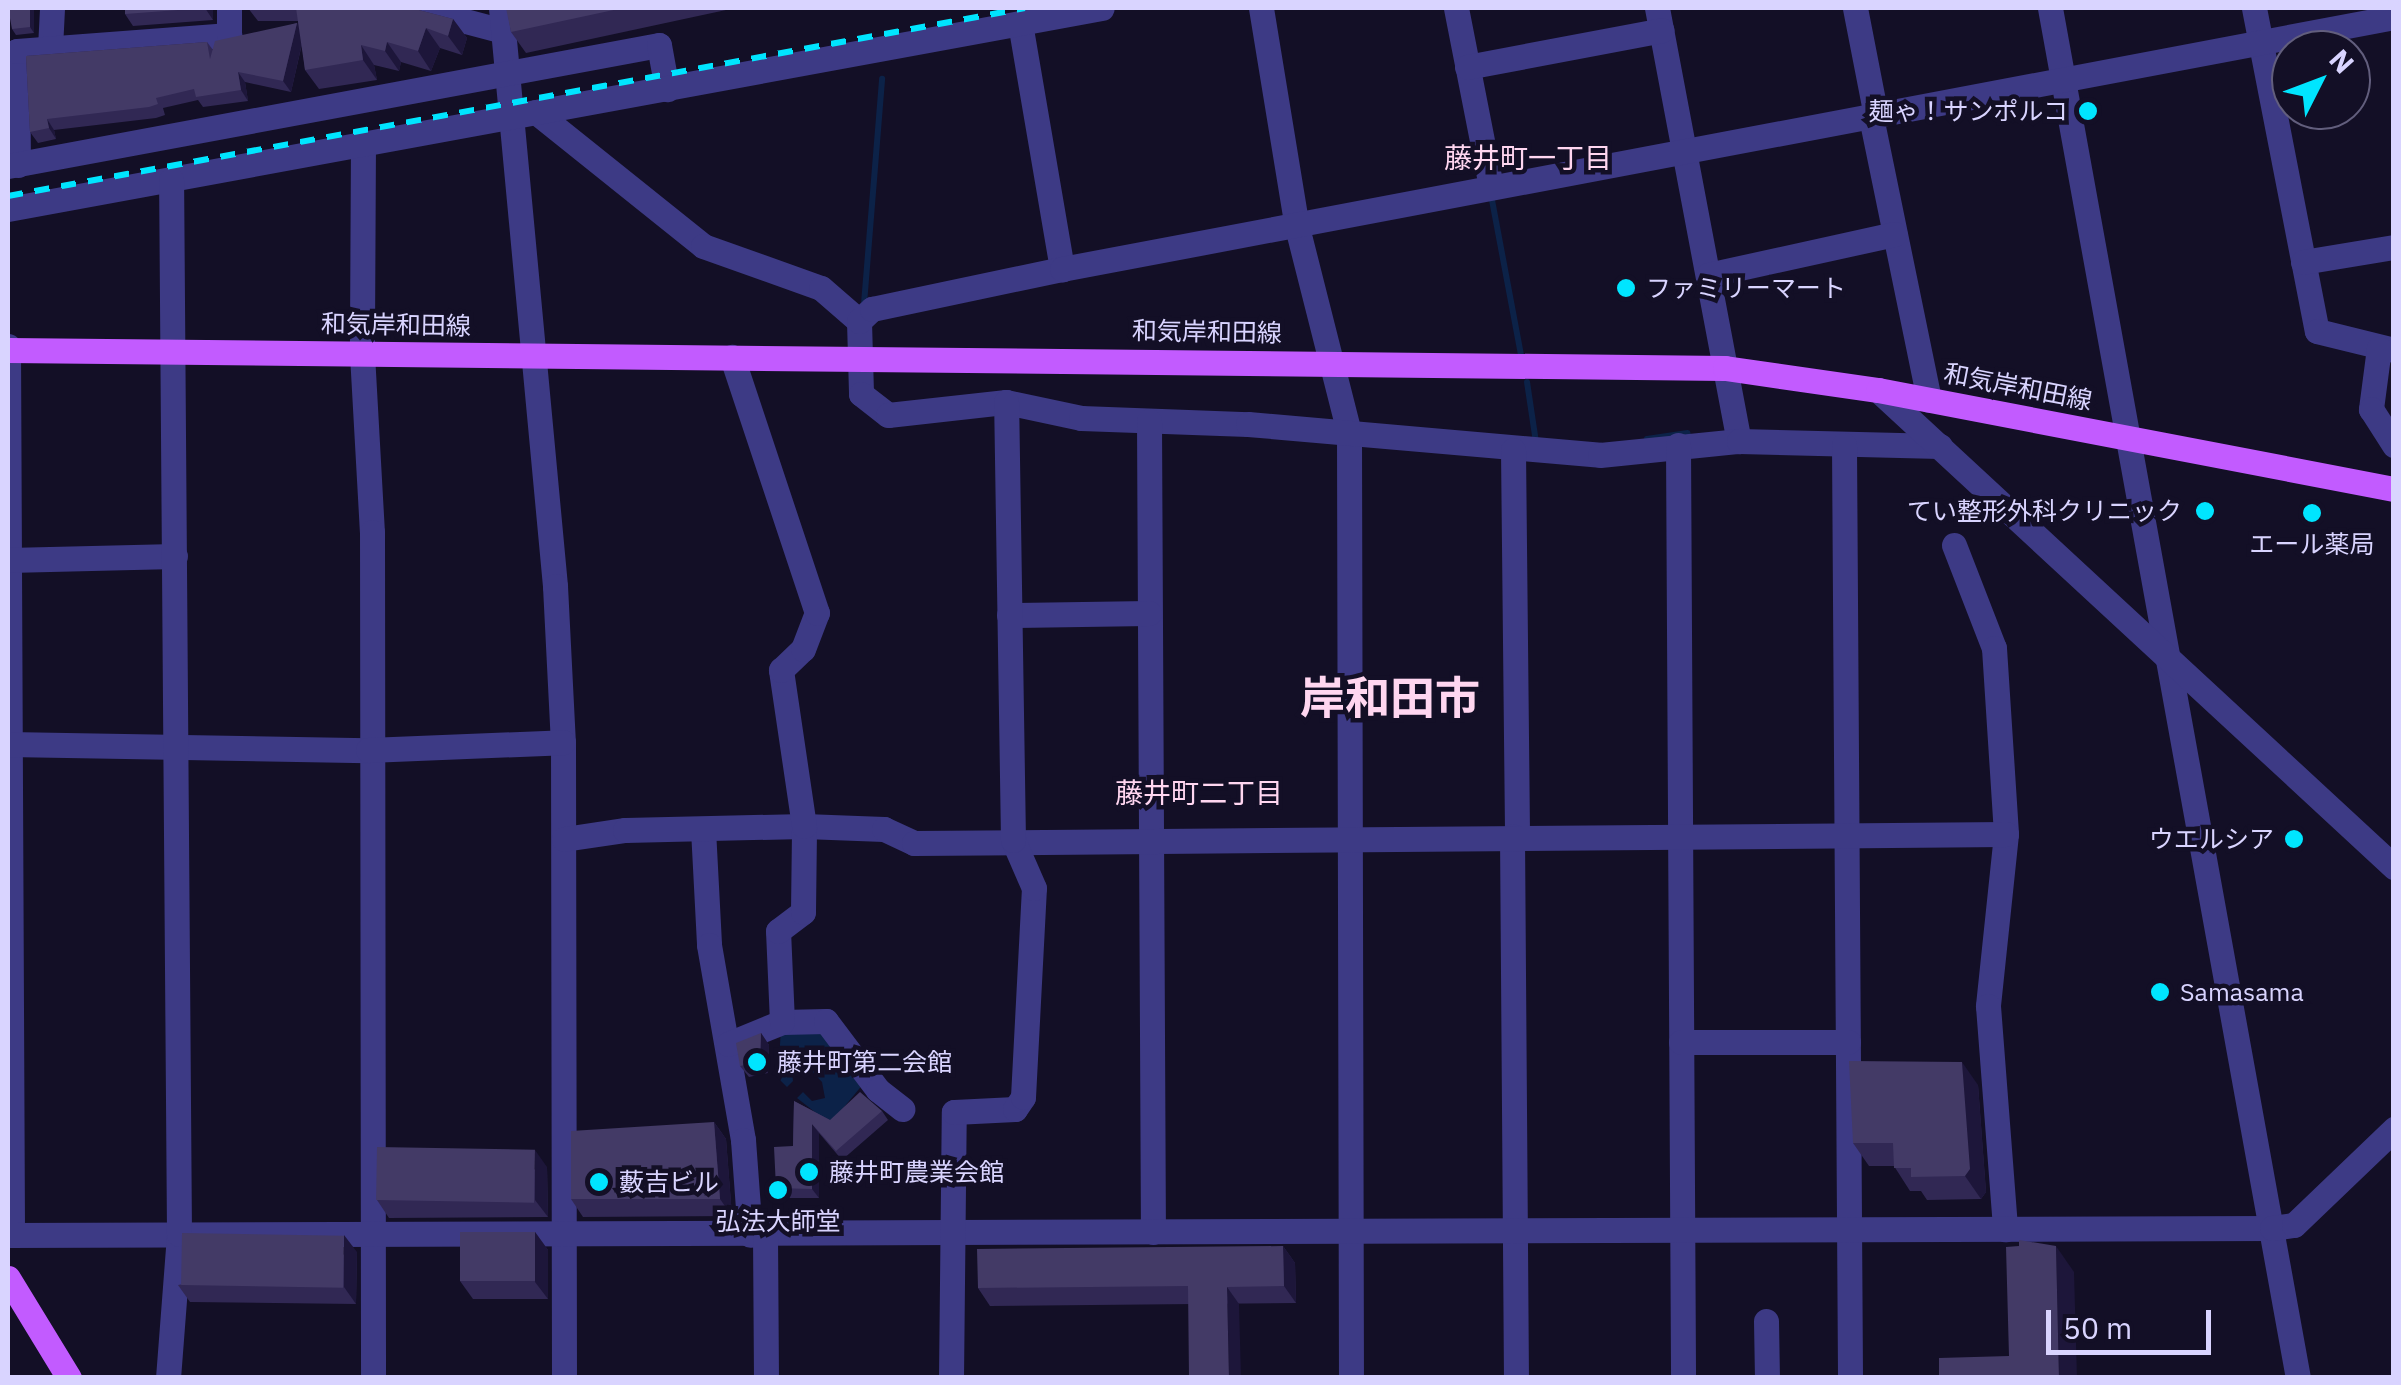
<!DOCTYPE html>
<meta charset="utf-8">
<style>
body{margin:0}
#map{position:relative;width:2401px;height:1385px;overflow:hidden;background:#130f26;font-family:"IBM Plex Sans","Noto Sans JP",sans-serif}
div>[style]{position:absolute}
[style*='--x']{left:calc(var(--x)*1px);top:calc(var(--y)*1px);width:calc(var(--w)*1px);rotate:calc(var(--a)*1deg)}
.water>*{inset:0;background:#0c2248}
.stream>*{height:6px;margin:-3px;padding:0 3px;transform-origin:3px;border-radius:3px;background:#0c2248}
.minor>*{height:25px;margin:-12.5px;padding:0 12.5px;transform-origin:12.5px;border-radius:12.5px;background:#3d3a85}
.major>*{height:25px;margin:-12.5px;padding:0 12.5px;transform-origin:12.5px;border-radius:12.5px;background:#c25bff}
.rail>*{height:6px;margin-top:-3px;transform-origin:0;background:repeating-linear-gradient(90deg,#00e5ff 0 15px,transparent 0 27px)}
.wall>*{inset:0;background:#312854}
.shaded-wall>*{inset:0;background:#1d163a}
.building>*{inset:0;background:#433a66;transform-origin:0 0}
.dots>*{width:28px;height:28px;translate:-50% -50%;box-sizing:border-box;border:5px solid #130f26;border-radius:50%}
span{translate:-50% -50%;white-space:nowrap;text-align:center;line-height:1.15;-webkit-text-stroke:9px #130f26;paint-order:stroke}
.poi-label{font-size:25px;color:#d9d4ff}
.right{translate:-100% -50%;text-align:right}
.left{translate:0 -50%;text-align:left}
.street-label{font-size:25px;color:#d9d4ff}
.neighbourhood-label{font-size:28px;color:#ffd6f0}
.town-label{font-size:45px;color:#ffd6f0;font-weight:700}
.frame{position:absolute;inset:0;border:10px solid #d9d4ff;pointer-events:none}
.north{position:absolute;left:2271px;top:30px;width:100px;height:100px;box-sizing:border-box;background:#130f26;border:2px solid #625e7d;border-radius:50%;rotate:48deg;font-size:28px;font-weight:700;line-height:40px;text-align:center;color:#d9d4ff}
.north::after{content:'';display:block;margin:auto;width:35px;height:45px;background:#00e5ff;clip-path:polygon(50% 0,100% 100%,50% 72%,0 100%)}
.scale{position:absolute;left:2046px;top:1310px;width:165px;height:45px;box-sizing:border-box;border:5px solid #d9d4ff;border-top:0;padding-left:12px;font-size:30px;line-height:35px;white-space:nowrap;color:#d9d4ff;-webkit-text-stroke:8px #130f26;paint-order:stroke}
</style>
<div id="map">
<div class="water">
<div style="clip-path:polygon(781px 1028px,826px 1031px,864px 1083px,830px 1124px,797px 1098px,803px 1092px,812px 1101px,825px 1098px,822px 1082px,805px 1064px,791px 1063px,793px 1081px,787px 1087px,778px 1078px)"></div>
</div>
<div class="stream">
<div style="--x:1492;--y:200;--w:158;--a:79.4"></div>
<div style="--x:864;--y:304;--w:226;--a:-85.4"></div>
<div style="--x:1527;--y:382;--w:61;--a:81.5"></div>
<div style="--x:1647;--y:439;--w:41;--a:-8.3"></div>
</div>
<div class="minor">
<div style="--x:416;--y:8;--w:90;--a:14.8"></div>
<div style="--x:501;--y:8;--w:581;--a:84.66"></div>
<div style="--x:555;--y:586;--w:156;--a:87.1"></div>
<div style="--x:563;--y:742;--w:636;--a:89.91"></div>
<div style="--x:1261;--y:8;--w:222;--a:80.7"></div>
<div style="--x:1297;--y:227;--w:212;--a:75.8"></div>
<div style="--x:1349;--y:433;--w:945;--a:89.88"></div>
<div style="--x:1456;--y:8;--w:182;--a:78.9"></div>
<div style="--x:1657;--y:8;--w:441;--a:79.3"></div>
<div style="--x:1855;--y:8;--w:110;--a:79"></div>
<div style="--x:2050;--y:8;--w:1392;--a:79.74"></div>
<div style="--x:2254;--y:8;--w:329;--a:79"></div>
<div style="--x:2317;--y:331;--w:79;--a:13.9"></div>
<div style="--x:1020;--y:23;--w:250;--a:80.3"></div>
<div style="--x:50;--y:48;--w:40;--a:-87.1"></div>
<div style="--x:1467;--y:67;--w:198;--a:-10.7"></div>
<div style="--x:536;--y:112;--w:214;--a:38.7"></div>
<div style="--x:703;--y:246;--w:125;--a:19.6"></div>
<div style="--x:821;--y:288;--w:50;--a:41"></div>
<div style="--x:859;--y:321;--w:73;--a:88.4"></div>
<div style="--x:861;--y:394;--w:34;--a:38"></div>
<div style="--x:888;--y:415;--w:119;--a:-6.3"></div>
<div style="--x:1006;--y:402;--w:77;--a:12"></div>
<div style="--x:1081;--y:418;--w:167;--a:2.1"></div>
<div style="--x:1248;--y:424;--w:353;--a:5"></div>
<div style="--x:1600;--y:455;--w:140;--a:-5.8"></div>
<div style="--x:1739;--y:441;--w:201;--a:1.4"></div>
<div style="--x:1871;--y:117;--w:289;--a:78.4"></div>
<div style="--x:363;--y:142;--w:212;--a:90.3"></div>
<div style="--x:362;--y:354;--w:178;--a:86.8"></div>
<div style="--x:372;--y:532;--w:846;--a:89.93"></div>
<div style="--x:18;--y:165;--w:114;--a:-90.5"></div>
<div style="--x:17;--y:51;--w:213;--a:-4.3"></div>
<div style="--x:229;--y:35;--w:27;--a:-90"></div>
<div style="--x:8;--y:166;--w:662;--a:-10.53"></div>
<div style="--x:659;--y:45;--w:45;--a:79.7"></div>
<div style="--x:8;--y:209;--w:1112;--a:-10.41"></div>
<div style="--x:2303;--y:262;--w:92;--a:-9.4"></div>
<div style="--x:1708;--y:275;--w:191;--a:-12.4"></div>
<div style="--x:859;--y:321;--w:18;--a:-43"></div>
<div style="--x:872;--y:309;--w:194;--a:-11.9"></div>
<div style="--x:1062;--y:269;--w:1356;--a:-10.71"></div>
<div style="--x:8;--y:346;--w:888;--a:89.74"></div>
<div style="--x:2379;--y:348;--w:62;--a:97.5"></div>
<div style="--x:2371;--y:409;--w:43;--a:57.4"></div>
<div style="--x:1878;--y:390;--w:703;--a:42.75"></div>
<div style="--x:1149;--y:421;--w:811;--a:89.72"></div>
<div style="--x:1678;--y:445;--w:933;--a:89.69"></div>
<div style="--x:1844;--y:445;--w:933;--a:89.63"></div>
<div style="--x:1513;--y:450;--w:386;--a:89.4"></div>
<div style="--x:1954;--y:545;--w:110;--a:68.8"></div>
<div style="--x:1994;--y:648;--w:186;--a:86.3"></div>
<div style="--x:2006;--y:834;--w:173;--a:96"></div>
<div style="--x:1988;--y:1006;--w:224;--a:85.6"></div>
<div style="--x:8;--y:560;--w:167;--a:-1.4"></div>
<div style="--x:1009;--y:615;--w:140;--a:-0.8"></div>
<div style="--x:8;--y:744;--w:360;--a:1"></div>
<div style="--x:368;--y:750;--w:195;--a:-2.3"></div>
<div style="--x:703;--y:829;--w:116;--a:87"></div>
<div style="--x:709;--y:945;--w:198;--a:80.1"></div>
<div style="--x:743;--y:1140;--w:95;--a:85.8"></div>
<div style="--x:1512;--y:836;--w:542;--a:89.58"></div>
<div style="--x:564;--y:839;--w:62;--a:-8.4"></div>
<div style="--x:625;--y:830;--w:179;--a:-1.3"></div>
<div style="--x:804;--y:826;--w:80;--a:2.1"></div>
<div style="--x:884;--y:829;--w:33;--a:25"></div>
<div style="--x:914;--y:843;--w:1092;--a:-0.47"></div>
<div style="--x:782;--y:1022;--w:44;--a:-1.3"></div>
<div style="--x:826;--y:1021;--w:86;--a:53"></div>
<div style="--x:878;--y:1090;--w:31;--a:38"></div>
<div style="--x:1681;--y:1042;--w:167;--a:0"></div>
<div style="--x:728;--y:1044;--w:58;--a:-22.2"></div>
<div style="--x:782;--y:1022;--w:91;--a:-92.5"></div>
<div style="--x:778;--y:931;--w:31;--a:-37"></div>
<div style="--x:803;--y:912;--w:86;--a:-89.3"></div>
<div style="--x:804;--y:826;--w:158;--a:-98.4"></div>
<div style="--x:781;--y:670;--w:30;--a:-44"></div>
<div style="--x:803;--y:649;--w:39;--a:-69"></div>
<div style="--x:817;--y:613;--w:270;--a:-108.4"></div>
<div style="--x:8;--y:1235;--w:2264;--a:-0.18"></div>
<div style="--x:2272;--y:1228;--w:22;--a:-8"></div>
<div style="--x:2294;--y:1225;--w:139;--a:-43.8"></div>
<div style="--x:765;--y:1235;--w:143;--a:89.6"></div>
<div style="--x:1766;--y:1321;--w:57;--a:89"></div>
<div style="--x:168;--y:1378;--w:144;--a:-85.6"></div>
<div style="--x:179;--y:1234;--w:1054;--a:-90.43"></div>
<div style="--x:951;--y:1378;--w:266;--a:-89.4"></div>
<div style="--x:954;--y:1112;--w:61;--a:-2.8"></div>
<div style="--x:1015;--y:1109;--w:14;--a:-56"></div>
<div style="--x:1023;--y:1097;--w:209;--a:-87"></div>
<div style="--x:1034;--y:888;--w:52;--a:-113.6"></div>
<div style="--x:1013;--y:840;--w:438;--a:-90.9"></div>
</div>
<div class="major">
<div style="--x:8;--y:350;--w:1717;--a:0.6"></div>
<div style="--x:1725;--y:368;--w:155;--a:8.2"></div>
<div style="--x:1878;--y:390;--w:525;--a:10.86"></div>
<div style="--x:8;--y:1278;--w:117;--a:58.6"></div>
</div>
<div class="rail">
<div style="--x:8;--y:196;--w:1034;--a:-10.47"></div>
</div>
<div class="wall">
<div style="clip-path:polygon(34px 8px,34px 33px,16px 35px,12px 29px)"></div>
<div style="clip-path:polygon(125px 8px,213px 8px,213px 20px,133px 26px,125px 14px)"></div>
<div style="clip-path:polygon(248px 8px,411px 8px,453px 19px,467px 38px,462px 55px,440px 48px,431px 71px,401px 62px,399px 71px,374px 65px,377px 80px,319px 89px,305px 70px,302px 44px,291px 92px,245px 82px,248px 101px,203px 107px,198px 100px,163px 108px,165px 115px,156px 118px,54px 130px,56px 139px,38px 143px,30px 132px,26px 56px,207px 42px,213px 50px,297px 23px,299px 27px,298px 21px,258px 21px)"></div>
<div style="clip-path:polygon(507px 8px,725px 8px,726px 10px,526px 53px,511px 32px)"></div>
<div style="clip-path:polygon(761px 1033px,769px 1045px,768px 1073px,749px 1077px,740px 1066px)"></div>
<div style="clip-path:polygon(1978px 1085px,1986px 1192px,1981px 1199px,1927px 1200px,1921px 1191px,1910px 1191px,1894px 1166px,1869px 1166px,1853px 1143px)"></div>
<div style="clip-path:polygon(794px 1101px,830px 1120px,882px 1111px,888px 1120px,842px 1160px,819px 1133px,819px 1198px,783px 1198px,776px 1188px,793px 1146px)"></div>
<div style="clip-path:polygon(714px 1122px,726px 1139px,732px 1216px,583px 1217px,571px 1199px)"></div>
<div style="clip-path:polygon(547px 1167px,548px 1217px,389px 1218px,377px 1200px)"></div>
<div style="clip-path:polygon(535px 1232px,548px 1250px,548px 1299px,473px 1299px,460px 1281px)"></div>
<div style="clip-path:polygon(1283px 1246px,1295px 1263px,1296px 1303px,990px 1306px,978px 1288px)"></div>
<div style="clip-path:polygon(357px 1252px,356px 1304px,190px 1302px,178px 1285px)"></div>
</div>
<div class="shaded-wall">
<div style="clip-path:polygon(30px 8px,34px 8px,34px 33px,30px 27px)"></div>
<div style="clip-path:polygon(205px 8px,213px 8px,213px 20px)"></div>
<div style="clip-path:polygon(453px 19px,467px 38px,462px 55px,448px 36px)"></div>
<div style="clip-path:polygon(297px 23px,304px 34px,291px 92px,283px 81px)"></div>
<div style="clip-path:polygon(426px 28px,440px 48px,431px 71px,418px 51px)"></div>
<div style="clip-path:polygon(387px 42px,401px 62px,399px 71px,385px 51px)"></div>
<div style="clip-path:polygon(361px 45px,374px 65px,377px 80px,363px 60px)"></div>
<div style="clip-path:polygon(238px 72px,245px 82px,248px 101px,241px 90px)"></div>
<div style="clip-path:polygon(47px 119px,54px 130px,56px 139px,49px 128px)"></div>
<div style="clip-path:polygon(761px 1033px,769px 1045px,768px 1073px,760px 1062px)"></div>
<div style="clip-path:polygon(1962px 1062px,1978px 1085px,1986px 1192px,1981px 1199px,1965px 1176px)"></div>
<div style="clip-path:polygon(714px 1122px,726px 1139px,732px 1216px,720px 1199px)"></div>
<div style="clip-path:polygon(812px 1124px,819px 1133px,819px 1198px,812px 1189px)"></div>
<div style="clip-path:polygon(535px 1150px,547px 1167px,548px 1217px,535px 1200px)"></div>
<div style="clip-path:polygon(535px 1232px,548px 1250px,548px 1299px,535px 1282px)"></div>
<div style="clip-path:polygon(344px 1235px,357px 1252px,356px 1304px,344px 1287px)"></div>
<div style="clip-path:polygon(1283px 1246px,1295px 1263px,1296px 1303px,1284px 1286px)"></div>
<div style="clip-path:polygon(2056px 1246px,2074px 1272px,2077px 1378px,2059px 1378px)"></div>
<div style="clip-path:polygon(1227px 1287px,1239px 1304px,1241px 1378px,1229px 1378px)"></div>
</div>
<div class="building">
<div style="clip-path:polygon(8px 8px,30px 8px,30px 27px,12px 29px)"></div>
<div style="clip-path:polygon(125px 8px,205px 8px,125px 14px)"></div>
<div style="clip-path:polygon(296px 8px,411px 8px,453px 19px,448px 36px,426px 28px,418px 51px,387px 42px,385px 51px,361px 45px,363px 60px,305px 70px)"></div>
<div style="clip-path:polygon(506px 8px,623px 8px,511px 32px)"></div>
<div style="clip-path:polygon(297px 23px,283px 81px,238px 72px,241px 90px,196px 97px,194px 89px,156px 98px,158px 104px,149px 107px,47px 119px,49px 128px,30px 132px,26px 56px,207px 42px,210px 59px,215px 41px)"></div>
<div style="clip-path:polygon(761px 1033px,760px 1062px,740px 1066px,736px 1043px)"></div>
<div style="clip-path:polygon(1849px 1061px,1962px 1062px,1970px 1169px,1965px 1176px,1911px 1177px,1911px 1168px,1894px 1168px,1893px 1143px,1853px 1143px)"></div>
<div style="clip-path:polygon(860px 1092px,882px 1111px,836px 1151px,812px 1124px,812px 1189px,776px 1188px,774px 1147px,793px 1146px,794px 1101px,830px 1120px)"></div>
<div style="clip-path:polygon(714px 1122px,720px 1199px,571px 1199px,571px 1131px)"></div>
<div style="left:377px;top:1147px;width:158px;height:53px;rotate:1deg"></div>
<div style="left:460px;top:1232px;width:75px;height:49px"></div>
<div style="left:182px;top:1233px;width:162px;height:52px;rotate:1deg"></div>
<div style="clip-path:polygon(2019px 1240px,2056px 1246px,2059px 1378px,1871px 1378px,1871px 1375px,1939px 1375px,1939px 1358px,2009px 1356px,2006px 1247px,2019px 1246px)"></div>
<div style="clip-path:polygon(1283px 1246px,1284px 1286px,1227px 1287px,1229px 1378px,1189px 1378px,1188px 1286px,978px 1288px,977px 1249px)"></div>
</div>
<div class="dots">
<div style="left:2088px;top:111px;background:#00e5ff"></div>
<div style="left:1626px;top:288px;background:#00e5ff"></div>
<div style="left:2205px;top:511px;background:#00e5ff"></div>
<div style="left:2312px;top:513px;background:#00e5ff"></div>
<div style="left:2294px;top:839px;background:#00e5ff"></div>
<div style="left:2160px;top:992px;background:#00e5ff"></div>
<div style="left:757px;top:1062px;background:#00e5ff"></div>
<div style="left:809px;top:1172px;background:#00e5ff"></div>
<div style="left:599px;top:1182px;background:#00e5ff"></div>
<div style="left:778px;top:1190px;background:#00e5ff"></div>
</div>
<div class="poi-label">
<span class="right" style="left:2068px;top:111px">麺ゃ！サンポルコ</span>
<span class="left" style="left:1646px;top:288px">ファミリーマート</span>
<span class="right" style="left:2182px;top:511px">てい整形外科クリニック</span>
<span style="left:2312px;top:544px">エール薬局</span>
<span class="right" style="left:2274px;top:839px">ウエルシア</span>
<span class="left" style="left:2180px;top:992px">Samasama</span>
<span class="left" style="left:777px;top:1062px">藤井町第二会館</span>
<span class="left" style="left:829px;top:1172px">藤井町農業会館</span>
<span class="left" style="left:619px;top:1182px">藪吉ビル</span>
<span style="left:778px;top:1221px">弘法大師堂</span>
</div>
<div class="street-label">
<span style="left:396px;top:325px;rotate:1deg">和気岸和田線</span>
<span style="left:1207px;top:332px;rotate:1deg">和気岸和田線</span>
<span style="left:2018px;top:387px;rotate:11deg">和気岸和田線</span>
</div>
<div class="neighbourhood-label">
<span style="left:1528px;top:158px">藤井町一丁目</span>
<span style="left:1199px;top:793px">藤井町二丁目</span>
</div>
<div class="town-label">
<span style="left:1390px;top:698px">岸和田市</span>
</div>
<div class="frame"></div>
<div class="north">N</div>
<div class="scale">50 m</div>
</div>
